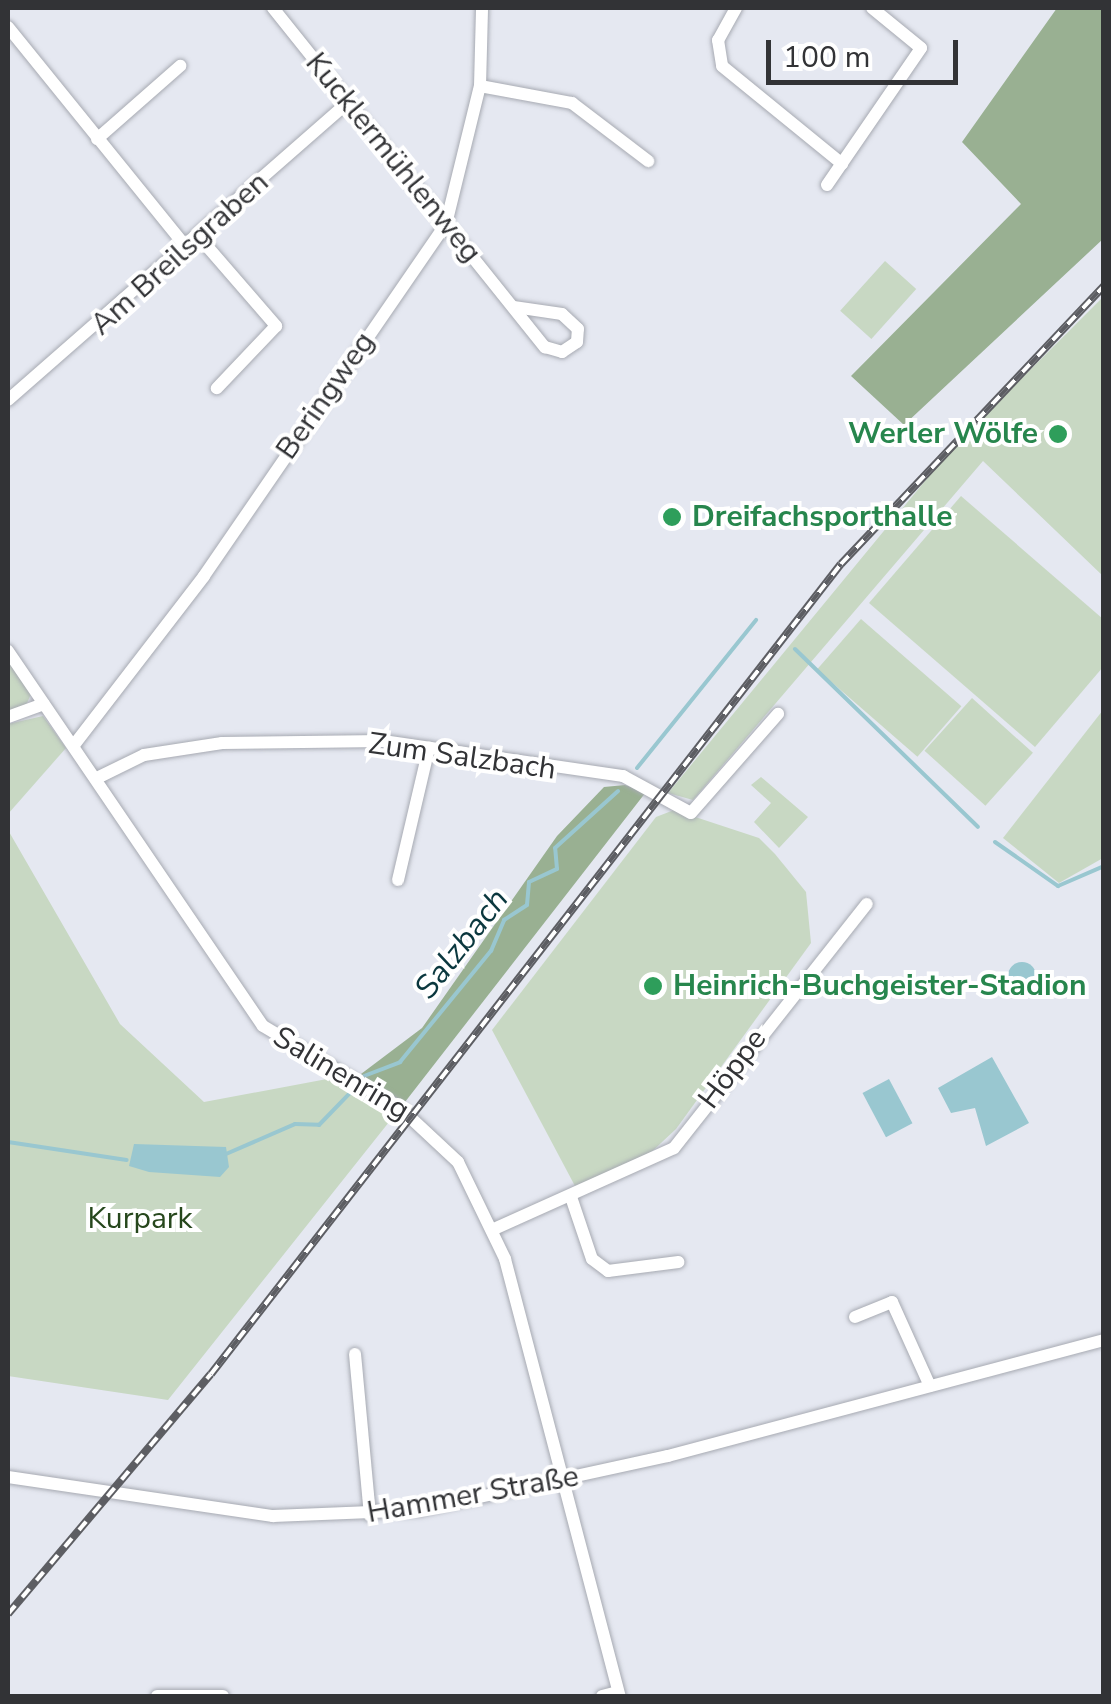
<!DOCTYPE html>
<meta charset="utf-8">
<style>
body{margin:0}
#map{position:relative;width:1111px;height:1704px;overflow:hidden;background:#e5e8f1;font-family:"Nunito Sans",sans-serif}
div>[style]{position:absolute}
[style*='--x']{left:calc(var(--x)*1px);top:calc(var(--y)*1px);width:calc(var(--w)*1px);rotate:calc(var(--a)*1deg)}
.green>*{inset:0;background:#c8d8c3;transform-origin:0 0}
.forest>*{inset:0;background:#99b092}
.water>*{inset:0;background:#99c7d0;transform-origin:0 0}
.round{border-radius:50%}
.stream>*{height:4px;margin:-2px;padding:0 2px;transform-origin:2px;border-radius:2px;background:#99c7d0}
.roads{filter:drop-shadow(0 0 2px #a7aab2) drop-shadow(0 0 2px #a7aab2)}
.minor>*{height:12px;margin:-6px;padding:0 6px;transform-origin:6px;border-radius:6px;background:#fff}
.rail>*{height:8px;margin-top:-4px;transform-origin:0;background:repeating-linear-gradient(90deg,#fff 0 11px,#5d5e63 0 22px);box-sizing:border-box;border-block:2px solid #5d5e63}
.dots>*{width:28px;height:28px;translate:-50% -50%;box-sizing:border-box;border:5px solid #fff;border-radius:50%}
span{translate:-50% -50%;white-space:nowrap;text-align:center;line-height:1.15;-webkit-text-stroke:8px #fff;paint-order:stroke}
.street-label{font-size:30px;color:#323336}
.leisure-label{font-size:30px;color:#27864d;font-weight:700}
.right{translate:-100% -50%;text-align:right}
.left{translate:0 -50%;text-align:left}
.park-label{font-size:30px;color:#26471c}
.water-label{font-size:32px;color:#0a373e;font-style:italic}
.frame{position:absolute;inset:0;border:10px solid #323336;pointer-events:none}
.scale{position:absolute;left:766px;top:40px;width:192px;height:45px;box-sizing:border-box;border:5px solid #323336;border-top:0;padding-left:12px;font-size:30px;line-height:35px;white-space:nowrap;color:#323336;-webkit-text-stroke:8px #fff;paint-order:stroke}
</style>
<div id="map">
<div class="green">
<div style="left:885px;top:261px;width:42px;height:67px;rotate:42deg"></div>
<div style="clip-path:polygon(1103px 297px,1103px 576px,983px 461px,693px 800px,668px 793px,953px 447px)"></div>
<div style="clip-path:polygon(961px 496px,1103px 619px,1103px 667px,1035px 747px,869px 603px)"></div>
<div style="left:861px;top:619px;width:133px;height:67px;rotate:41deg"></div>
<div style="clip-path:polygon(8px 658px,31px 694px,24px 710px,8px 711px)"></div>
<div style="left:972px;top:698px;width:82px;height:71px;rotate:42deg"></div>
<div style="clip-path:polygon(1103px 710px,1103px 858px,1059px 883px,1003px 838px)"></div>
<div style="clip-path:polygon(43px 716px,66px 748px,8px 814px,8px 724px)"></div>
<div style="clip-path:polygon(761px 777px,808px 817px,779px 848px,754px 822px,771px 803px,751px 785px)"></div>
<div style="clip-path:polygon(674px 810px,759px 838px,775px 854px,806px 892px,811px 943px,676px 1129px,646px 1157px,575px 1186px,492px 1030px,656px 817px)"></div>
<div style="clip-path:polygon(8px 830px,120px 1024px,204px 1102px,327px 1079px,393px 1117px,168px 1400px,8px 1376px)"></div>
</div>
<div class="forest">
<div style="clip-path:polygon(1057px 8px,1103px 8px,1103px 239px,904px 425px,851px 376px,1021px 204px,962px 142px)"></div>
<div style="clip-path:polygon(625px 785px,646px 792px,405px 1102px,357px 1077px,422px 1028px,557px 836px,604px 787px)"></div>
</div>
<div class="water">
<div class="round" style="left:1008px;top:962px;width:28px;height:28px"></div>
<div style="clip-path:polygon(992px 1057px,1029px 1123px,986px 1146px,975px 1108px,951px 1113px,938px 1088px)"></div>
<div style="left:889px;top:1079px;width:50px;height:30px;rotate:62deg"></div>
<div style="clip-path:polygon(134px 1144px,226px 1147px,229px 1167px,220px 1177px,149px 1172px,129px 1166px)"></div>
</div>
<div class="stream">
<div style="--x:795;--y:649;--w:255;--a:44.2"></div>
<div style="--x:637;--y:768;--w:190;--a:-51.2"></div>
<div style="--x:995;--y:842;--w:77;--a:34.9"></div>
<div style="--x:1058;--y:886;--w:50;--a:-23.5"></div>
<div style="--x:364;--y:1076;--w:39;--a:-21"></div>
<div style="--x:400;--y:1062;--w:144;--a:-50.7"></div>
<div style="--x:491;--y:951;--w:34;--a:-67"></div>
<div style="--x:504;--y:920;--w:27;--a:-33"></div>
<div style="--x:527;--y:905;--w:23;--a:-85"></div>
<div style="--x:529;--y:882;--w:31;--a:-25"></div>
<div style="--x:557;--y:869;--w:21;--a:-95"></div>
<div style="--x:555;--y:848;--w:85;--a:-42.1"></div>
<div style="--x:8;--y:1142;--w:120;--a:8.6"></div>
<div style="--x:226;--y:1154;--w:75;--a:-23.5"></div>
<div style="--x:295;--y:1124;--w:24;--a:2"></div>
<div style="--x:319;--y:1125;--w:45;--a:-45.9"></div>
</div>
<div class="roads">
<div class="minor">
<div style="--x:273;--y:8;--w:435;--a:51.3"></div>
<div style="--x:545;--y:347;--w:18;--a:16"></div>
<div style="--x:562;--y:352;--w:18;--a:-34"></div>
<div style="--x:577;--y:342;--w:13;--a:-86"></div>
<div style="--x:578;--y:329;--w:22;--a:-137"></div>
<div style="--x:562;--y:314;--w:49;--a:-171.7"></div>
<div style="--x:736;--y:8;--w:37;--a:119"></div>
<div style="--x:718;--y:40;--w:26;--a:81"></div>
<div style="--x:722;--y:66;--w:155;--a:39.2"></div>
<div style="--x:8;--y:27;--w:284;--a:51"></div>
<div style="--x:480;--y:86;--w:94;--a:10.5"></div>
<div style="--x:572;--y:103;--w:96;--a:37.3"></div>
<div style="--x:97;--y:139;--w:111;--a:-41.3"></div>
<div style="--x:827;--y:185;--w:166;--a:-55.5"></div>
<div style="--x:921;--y:48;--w:63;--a:-140.8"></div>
<div style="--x:199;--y:237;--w:118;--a:49.1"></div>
<div style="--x:276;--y:326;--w:86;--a:133.6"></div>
<div style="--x:8;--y:400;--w:452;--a:-41.2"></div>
<div style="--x:8;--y:651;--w:453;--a:55.8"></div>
<div style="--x:263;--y:1026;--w:158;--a:30.8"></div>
<div style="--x:399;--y:1107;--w:81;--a:43"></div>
<div style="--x:458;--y:1162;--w:108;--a:64.1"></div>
<div style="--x:505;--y:1259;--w:452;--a:75.3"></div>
<div style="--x:8;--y:717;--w:38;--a:-20"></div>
<div style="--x:74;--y:745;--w:213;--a:-52.4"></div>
<div style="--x:204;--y:576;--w:427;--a:-55.5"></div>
<div style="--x:446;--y:224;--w:142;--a:-76.2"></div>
<div style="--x:480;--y:86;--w:78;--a:-88.5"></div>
<div style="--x:97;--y:778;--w:52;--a:-26.1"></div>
<div style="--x:144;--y:755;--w:79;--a:-8.7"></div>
<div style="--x:222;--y:743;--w:161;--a:-0.7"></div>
<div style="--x:383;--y:741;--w:243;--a:8.3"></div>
<div style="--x:623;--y:776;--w:77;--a:28.6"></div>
<div style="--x:691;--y:813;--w:132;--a:-48.7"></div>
<div style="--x:398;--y:880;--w:136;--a:-76.8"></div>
<div style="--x:571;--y:1197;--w:65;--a:71.3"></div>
<div style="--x:592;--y:1259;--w:20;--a:37"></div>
<div style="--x:608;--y:1271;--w:71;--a:-7.3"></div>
<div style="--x:494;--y:1229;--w:197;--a:-24.2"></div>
<div style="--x:674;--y:1148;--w:311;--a:-51.7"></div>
<div style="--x:855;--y:1317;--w:40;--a:-22"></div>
<div style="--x:892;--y:1302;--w:92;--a:65.7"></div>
<div style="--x:355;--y:1354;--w:162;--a:84.7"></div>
<div style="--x:8;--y:1477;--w:268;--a:8.4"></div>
<div style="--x:273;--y:1516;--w:147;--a:-2.3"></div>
<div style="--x:420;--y:1510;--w:254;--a:-12.3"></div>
<div style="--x:668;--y:1456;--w:451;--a:-14.9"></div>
<div style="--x:157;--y:1696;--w:66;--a:0"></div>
<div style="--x:602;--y:1696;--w:16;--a:-14"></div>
</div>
</div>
<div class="rail">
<div style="--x:8;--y:1614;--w:314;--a:-49.8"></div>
<div style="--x:211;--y:1374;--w:1026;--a:-52.13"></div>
<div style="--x:841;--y:564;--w:383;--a:-46.6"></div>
</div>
<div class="dots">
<div style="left:1058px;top:434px;background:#2e9e5b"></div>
<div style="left:672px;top:517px;background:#2e9e5b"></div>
<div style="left:653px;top:986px;background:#2e9e5b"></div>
</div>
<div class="street-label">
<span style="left:393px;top:158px;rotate:51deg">Kucklermühlenweg</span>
<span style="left:180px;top:254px;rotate:-42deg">Am Breilsgraben</span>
<span style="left:326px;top:396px;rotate:-55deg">Beringweg</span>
<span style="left:462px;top:757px;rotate:8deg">Zum Salzbach</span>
<span style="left:733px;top:1069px;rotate:-53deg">Höppe</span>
<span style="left:341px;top:1074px;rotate:31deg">Salinenring</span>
<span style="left:473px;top:1495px;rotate:-10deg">Hammer Straße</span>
</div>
<div class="leisure-label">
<span class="right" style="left:1038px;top:434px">Werler Wölfe</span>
<span class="left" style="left:692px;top:517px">Dreifachsporthalle</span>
<span class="left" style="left:673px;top:986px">Heinrich-Buchgeister-Stadion</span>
</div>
<div class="park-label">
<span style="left:140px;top:1219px">Kurpark</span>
</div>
<div class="water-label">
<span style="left:462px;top:944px;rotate:-52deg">Salzbach</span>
</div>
<div class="frame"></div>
<div class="scale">100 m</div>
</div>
